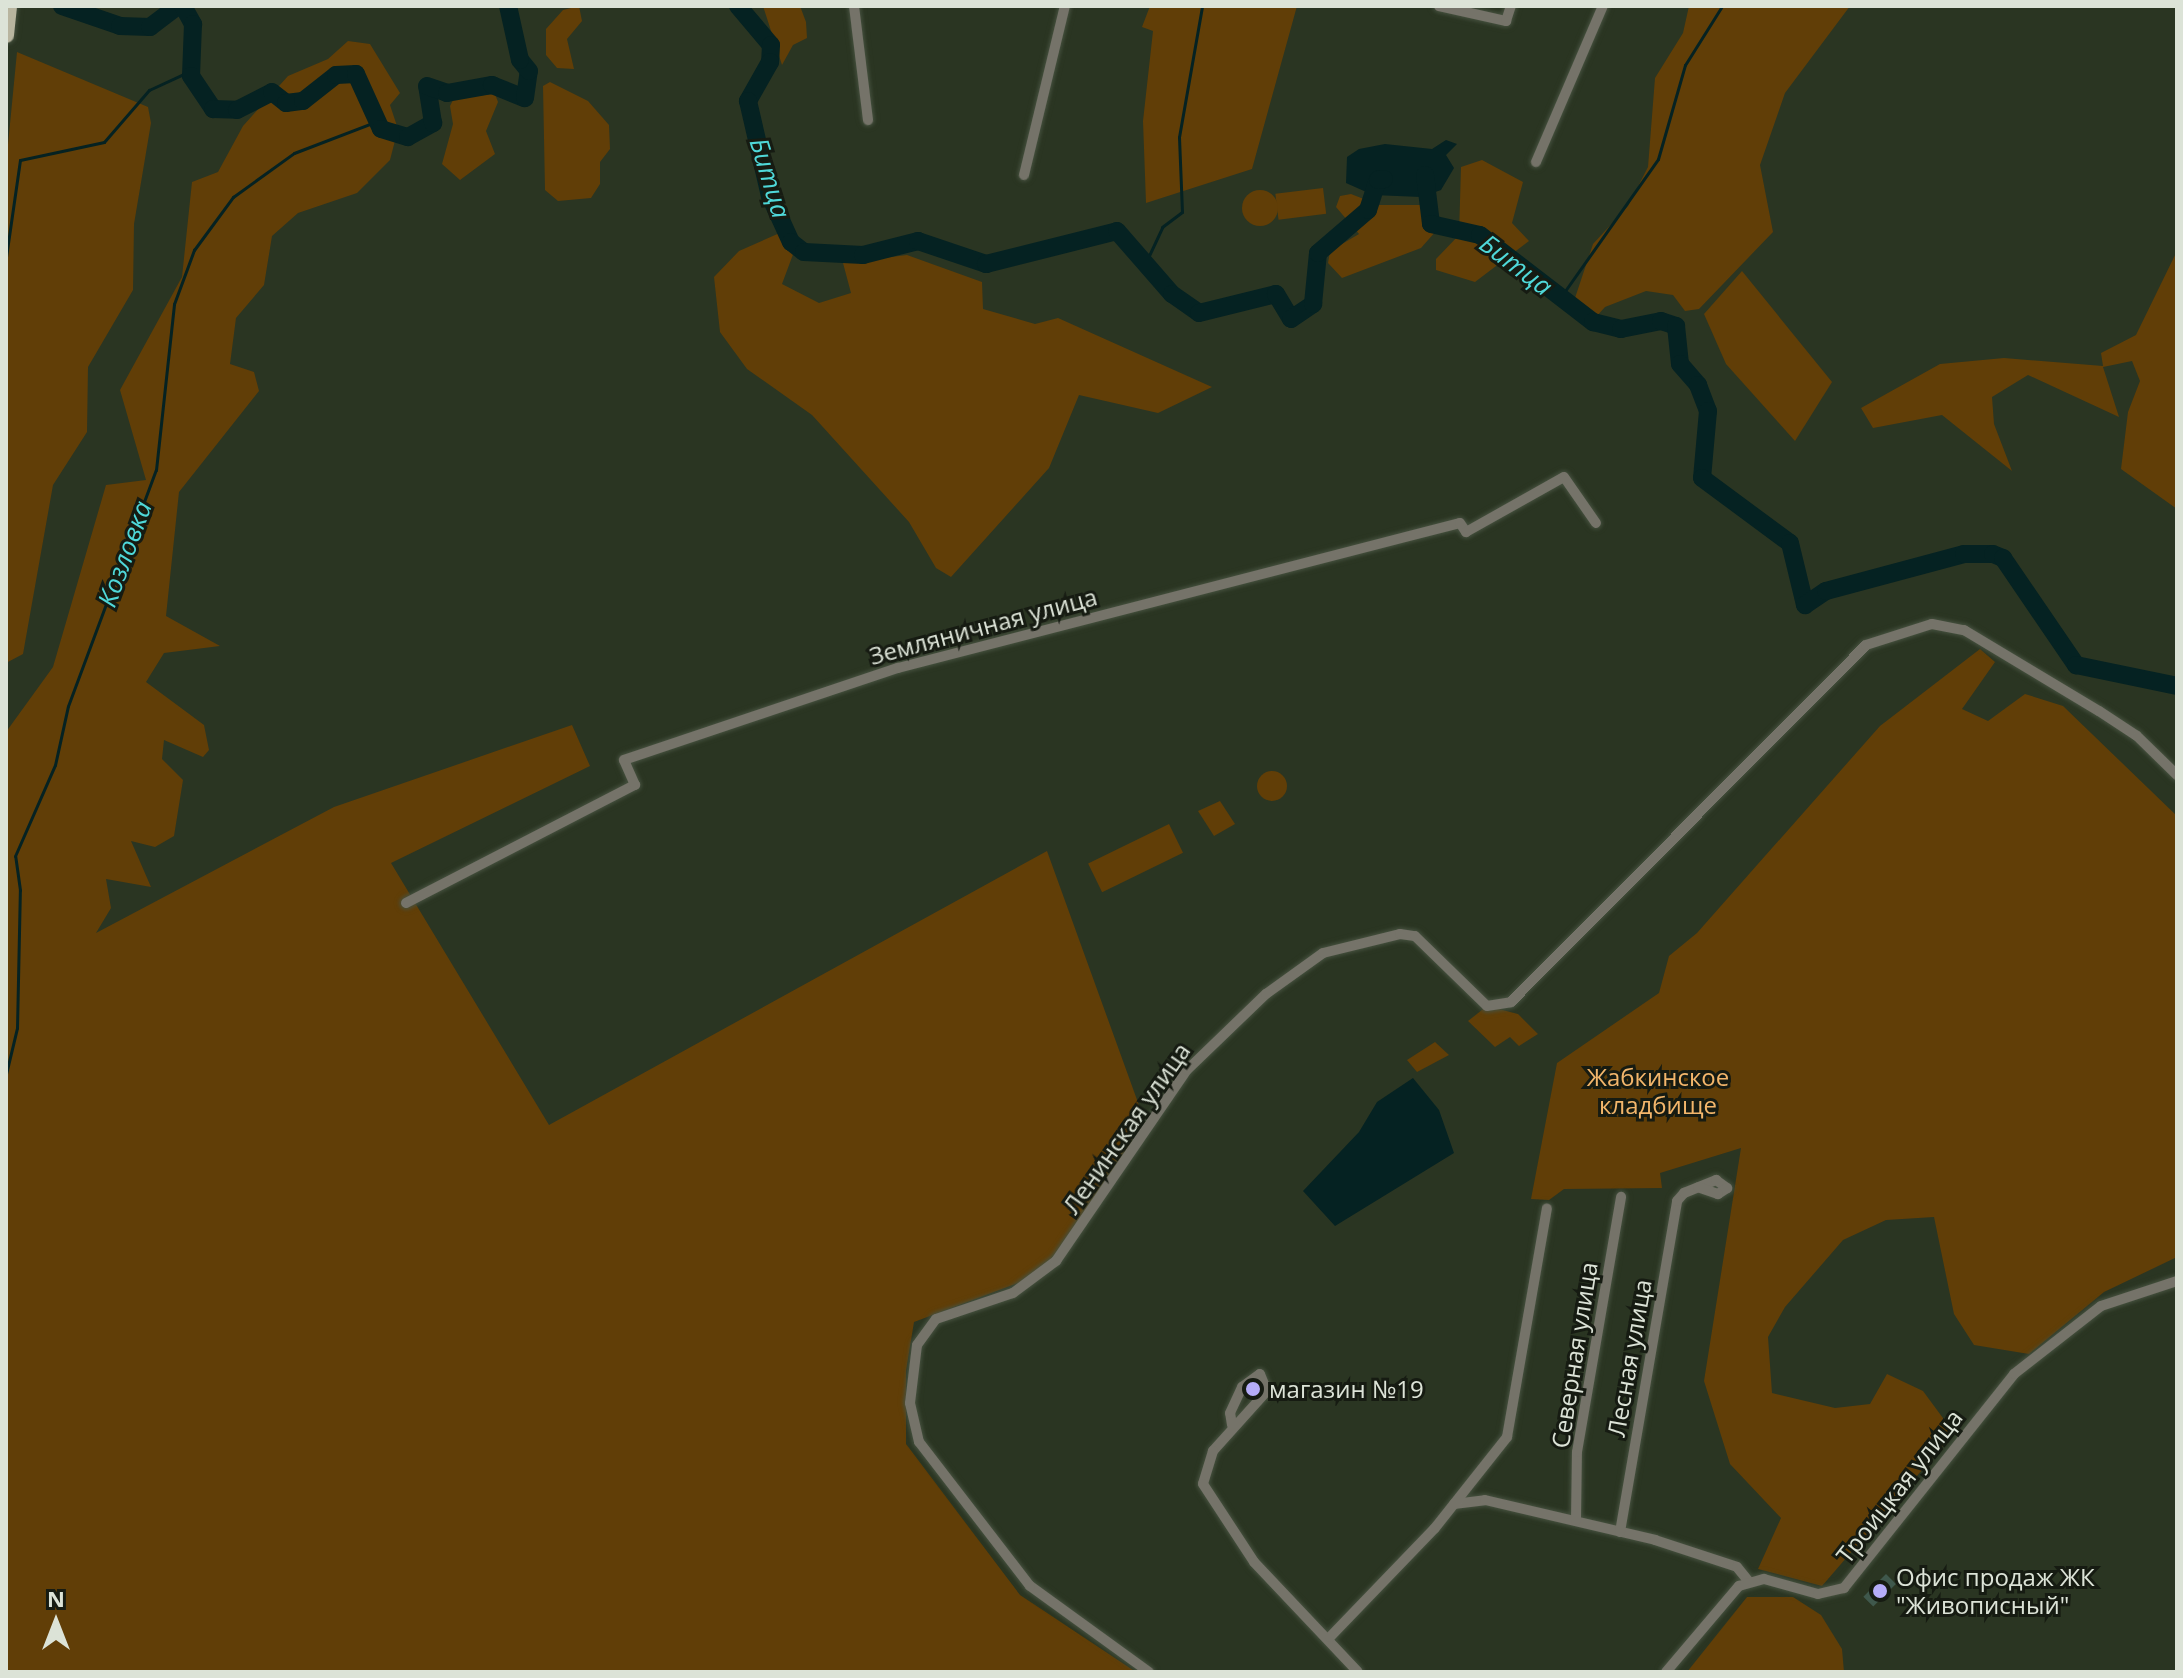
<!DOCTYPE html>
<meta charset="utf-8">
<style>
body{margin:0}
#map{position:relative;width:2183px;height:1678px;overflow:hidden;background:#2a3522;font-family:"Open Sans",sans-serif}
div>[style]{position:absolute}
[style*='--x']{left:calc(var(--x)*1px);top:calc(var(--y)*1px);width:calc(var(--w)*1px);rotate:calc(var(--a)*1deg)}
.green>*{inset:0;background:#613e07;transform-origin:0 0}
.round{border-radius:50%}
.water>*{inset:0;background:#052222}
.stream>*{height:3px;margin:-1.5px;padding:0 1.5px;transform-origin:1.5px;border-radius:1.5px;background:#052222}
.river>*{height:18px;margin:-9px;padding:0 9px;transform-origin:9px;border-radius:9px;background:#052222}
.building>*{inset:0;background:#3f584c;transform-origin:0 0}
.roads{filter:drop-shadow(0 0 2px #46513f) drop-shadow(0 0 2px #46513f)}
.minor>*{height:10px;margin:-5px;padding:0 5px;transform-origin:5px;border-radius:5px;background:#757369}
.primary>*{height:16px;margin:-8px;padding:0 8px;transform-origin:8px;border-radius:8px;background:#b8b59f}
.dots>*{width:22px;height:22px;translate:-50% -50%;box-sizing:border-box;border:4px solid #161b12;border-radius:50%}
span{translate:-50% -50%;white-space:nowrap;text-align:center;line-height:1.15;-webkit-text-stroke:6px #161b12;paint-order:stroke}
.street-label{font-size:24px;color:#dce3d7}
.park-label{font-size:24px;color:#f3b66b}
.poi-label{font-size:24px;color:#dce3d7}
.left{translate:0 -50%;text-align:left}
.water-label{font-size:26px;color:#4fd8d9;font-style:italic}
.frame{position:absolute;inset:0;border:8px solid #dce3d7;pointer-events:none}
.north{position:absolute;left:16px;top:1582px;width:80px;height:80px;-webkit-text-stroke:6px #161b12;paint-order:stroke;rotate:0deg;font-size:22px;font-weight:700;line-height:32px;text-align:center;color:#dce3d7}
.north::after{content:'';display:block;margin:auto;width:28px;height:36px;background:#dce3d7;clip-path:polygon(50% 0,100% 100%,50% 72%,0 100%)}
</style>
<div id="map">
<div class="green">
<div style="clip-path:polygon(579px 6px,582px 21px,567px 39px,574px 69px,557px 68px,546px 55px,546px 29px,563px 10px)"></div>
<div style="clip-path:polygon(763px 6px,800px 6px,806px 22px,807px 38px,793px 45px,782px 65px)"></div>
<div style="clip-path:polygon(1150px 6px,1297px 6px,1252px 169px,1146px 203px,1143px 121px,1153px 31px,1142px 27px)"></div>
<div style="clip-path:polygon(1689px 6px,1850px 6px,1785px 93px,1760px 165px,1773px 232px,1699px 309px,1685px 311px,1673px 295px,1646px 291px,1605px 307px,1596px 317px,1574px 301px,1593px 244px,1628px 206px,1648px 167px,1655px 78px,1683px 33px)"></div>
<div style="clip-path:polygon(348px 41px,370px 44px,400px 93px,390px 105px,398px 129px,390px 160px,357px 193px,298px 213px,272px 236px,264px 285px,236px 318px,230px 364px,254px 372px,259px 391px,179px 492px,166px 616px,220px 646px,164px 653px,146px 682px,204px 725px,209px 750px,203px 757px,164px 740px,162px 759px,183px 780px,174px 836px,155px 847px,131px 841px,151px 887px,106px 879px,111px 908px,96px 933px,334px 807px,572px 725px,590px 766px,391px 863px,549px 1125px,1047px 851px,1140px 1108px,1128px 1157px,1039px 1275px,914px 1322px,906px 1371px,906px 1444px,1020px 1595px,1136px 1672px,6px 1672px,6px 732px,53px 667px,106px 485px,146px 480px,120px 390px,182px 277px,192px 182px,218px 172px,243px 126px,288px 76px,328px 59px)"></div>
<div style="clip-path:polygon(17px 52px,148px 107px,151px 123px,134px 224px,133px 290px,88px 367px,87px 432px,53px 485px,23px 654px,6px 663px,6px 165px)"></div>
<div style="clip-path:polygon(550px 82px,588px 101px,609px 125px,610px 149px,600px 162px,600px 184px,591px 198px,558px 201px,545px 190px,543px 86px)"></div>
<div style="clip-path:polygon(495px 94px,498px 102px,486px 131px,495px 154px,460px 180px,442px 164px,453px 124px,450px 106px,454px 98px)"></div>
<div style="clip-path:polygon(1482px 160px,1523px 182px,1512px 223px,1529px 241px,1475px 282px,1436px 270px,1436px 259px,1459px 235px,1461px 167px)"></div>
<div style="left:1323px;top:188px;width:26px;height:48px;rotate:83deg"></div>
<div class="round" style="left:1242px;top:190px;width:36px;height:36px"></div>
<div style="clip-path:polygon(1351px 194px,1379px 205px,1423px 205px,1432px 210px,1436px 231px,1421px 248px,1342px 278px,1328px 263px,1330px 251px,1359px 234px,1336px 207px,1340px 196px)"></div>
<div style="clip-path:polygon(782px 232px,795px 249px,782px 284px,819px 303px,851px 293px,843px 263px,907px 255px,982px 282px,983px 309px,1035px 324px,1058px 318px,1212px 387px,1158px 413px,1079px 395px,1049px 468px,951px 577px,936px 568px,909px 522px,812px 415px,747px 369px,720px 332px,714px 277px,739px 251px)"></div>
<div style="clip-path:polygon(2177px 251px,2177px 509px,2121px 469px,2128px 412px,2140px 381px,2132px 361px,2103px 367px,2119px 417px,2028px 375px,1992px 397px,1994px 424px,2012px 471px,1942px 415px,1873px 428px,1861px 408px,1940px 364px,2004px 358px,2103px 366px,2101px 353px,2136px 335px)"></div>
<div style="clip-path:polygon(1742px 271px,1832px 382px,1795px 441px,1726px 364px,1704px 314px)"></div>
<div style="clip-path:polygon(1980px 649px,1995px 662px,1962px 709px,1988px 721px,2025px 694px,2063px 706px,2177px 816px,2177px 1257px,2104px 1292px,2029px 1354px,1974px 1345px,1954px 1314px,1934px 1217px,1886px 1220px,1843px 1240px,1785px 1307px,1768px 1337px,1772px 1393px,1835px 1408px,1870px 1404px,1887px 1374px,1923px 1391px,1954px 1433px,1822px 1586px,1758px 1569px,1781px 1518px,1730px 1464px,1704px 1381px,1741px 1148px,1660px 1173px,1662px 1188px,1564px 1189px,1549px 1200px,1531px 1199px,1557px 1063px,1659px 993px,1669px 956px,1697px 933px,1880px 726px)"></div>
<div class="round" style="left:1257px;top:771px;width:30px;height:30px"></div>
<div style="clip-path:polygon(1220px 801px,1235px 824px,1214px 836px,1198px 811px)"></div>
<div style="left:1169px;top:824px;width:32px;height:90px;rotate:64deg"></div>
<div style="clip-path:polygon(1487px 1006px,1518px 1014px,1538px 1034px,1519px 1046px,1510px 1037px,1495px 1047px,1468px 1021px)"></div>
<div style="clip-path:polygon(1435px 1042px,1449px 1055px,1417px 1072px,1407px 1060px)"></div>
<div style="clip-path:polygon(1747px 1597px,1793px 1597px,1821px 1615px,1842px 1649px,1844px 1672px,1687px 1672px)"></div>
</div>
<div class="water">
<div style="clip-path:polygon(1446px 140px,1457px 144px,1446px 155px,1454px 168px,1441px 190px,1421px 197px,1373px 195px,1346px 183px,1347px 157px,1359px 149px,1385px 144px,1432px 149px)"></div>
<div style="clip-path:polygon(1413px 1078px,1439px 1110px,1454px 1153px,1335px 1226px,1303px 1191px,1359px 1132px,1377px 1102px)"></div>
</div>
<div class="stream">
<div style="--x:6;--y:257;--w:98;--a:-81.8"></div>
<div style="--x:20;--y:160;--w:86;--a:-12.1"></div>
<div style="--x:104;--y:142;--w:69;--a:-49.1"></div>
<div style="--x:149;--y:90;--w:45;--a:-24.9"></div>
<div style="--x:1146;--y:262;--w:38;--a:-65"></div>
<div style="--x:1162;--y:227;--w:25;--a:-37"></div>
<div style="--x:1182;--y:212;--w:75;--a:-92.3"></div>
<div style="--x:1179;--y:137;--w:133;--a:-80"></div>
<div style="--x:1560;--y:298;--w:170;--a:-54.8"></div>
<div style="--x:1658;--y:159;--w:98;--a:-74"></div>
<div style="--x:1685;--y:65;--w:70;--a:-57.9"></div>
<div style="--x:6;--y:1074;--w:47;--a:-76.6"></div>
<div style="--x:17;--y:1028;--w:138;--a:-88.8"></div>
<div style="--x:20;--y:890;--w:34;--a:-98"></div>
<div style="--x:15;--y:856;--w:99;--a:-66.3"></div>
<div style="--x:55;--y:765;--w:60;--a:-77.6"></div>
<div style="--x:68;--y:706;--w:252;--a:-69.6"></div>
<div style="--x:156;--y:470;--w:167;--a:-83.8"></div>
<div style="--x:174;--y:304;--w:58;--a:-69.7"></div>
<div style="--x:194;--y:250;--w:66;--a:-53.7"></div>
<div style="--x:233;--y:197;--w:75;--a:-35.8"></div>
<div style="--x:294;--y:153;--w:87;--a:-20.9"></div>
</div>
<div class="river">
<div style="--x:62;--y:6;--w:61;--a:19"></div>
<div style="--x:120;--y:26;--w:30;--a:2"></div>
<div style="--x:150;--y:27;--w:35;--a:-37"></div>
<div style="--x:183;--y:6;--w:21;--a:61"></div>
<div style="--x:193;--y:24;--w:52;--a:92.2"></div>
<div style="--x:191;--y:76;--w:40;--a:56"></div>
<div style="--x:213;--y:109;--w:24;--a:2"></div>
<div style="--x:237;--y:110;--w:39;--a:-27"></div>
<div style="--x:272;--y:92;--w:18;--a:38"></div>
<div style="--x:286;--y:103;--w:17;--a:-7"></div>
<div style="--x:303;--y:101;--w:42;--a:-38.2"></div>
<div style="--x:336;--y:75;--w:20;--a:-3"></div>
<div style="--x:356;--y:74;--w:60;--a:65.6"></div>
<div style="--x:381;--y:129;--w:28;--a:17"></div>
<div style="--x:408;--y:137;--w:29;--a:-29"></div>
<div style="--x:433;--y:123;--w:37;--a:-99"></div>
<div style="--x:427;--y:86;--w:21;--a:19"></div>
<div style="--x:447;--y:93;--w:46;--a:-10.1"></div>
<div style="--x:492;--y:85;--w:35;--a:22"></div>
<div style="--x:525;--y:98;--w:27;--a:-82"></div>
<div style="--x:529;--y:71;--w:14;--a:-129"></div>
<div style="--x:520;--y:60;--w:55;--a:-102.5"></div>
<div style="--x:738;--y:6;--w:51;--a:49.8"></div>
<div style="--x:771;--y:45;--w:17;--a:93"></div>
<div style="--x:770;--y:62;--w:45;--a:119.4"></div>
<div style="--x:748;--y:101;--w:98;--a:77"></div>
<div style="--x:770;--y:196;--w:51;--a:65.5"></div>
<div style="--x:791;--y:242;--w:16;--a:38"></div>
<div style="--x:804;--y:252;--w:59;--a:2.9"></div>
<div style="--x:863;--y:255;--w:57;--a:-14.3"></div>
<div style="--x:918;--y:241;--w:72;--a:18.7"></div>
<div style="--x:986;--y:264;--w:135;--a:-14.1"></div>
<div style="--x:1117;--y:231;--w:84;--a:48.9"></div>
<div style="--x:1172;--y:294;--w:33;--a:35"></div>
<div style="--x:1199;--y:313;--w:79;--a:-13.9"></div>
<div style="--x:1276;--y:294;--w:29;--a:59"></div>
<div style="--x:1291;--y:319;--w:27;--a:-34"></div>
<div style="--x:1313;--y:304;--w:51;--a:-84.4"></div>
<div style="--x:1318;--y:253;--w:66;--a:-40.7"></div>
<div style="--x:1368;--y:210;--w:32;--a:-72"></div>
<div style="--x:1378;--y:180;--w:6;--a:-9"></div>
<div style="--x:1425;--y:175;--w:49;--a:83"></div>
<div style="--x:1431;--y:224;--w:50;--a:12.7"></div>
<div style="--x:1480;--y:235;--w:143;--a:37.6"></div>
<div style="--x:1593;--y:322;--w:29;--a:14"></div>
<div style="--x:1621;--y:329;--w:41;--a:-11.3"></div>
<div style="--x:1661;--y:321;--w:16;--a:18"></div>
<div style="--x:1676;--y:326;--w:38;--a:84"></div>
<div style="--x:1680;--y:364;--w:28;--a:49"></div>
<div style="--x:1698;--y:385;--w:28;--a:69"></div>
<div style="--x:1708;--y:411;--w:67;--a:95.1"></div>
<div style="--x:1702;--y:478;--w:109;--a:36.5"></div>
<div style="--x:1790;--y:543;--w:64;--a:76.4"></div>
<div style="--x:1805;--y:605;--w:25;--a:-34"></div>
<div style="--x:1826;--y:591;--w:143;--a:-15"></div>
<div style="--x:1964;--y:554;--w:29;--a:0"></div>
<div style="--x:1993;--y:554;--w:11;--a:22"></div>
<div style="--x:2003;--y:558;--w:130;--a:55.7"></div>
<div style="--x:2076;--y:665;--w:103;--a:11.7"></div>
</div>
<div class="building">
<div style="left:1886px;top:1574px;width:14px;height:32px;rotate:45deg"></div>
</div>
<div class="roads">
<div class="minor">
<div style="--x:854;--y:6;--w:115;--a:83"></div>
<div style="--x:1439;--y:6;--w:69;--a:12.6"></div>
<div style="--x:1506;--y:21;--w:16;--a:-72"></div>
<div style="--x:1536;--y:162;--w:170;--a:-66.8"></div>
<div style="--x:1024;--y:175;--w:174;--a:-76.4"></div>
<div style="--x:406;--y:903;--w:258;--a:-27.3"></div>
<div style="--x:635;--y:785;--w:27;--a:-114"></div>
<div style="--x:624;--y:760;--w:289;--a:-18.6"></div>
<div style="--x:898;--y:668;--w:580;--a:-14.47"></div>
<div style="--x:1460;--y:523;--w:11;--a:56"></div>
<div style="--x:1466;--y:532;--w:112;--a:-29.3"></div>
<div style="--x:1564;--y:477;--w:56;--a:55.2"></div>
<div style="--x:1232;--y:1425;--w:12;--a:-99"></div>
<div style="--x:1230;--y:1413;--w:29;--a:-65"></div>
<div style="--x:1242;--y:1387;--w:22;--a:-36"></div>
<div style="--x:1260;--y:1374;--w:18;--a:68"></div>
<div style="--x:1267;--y:1391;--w:81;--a:132"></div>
<div style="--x:1213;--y:1451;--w:34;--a:107"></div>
<div style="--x:1203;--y:1484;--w:93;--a:56.8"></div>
<div style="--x:1254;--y:1562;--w:151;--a:46.6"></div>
<div style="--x:1454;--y:1504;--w:31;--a:-7"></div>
<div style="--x:1485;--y:1500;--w:175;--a:13.2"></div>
<div style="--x:1655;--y:1540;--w:86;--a:18.2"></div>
<div style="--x:1737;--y:1567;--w:19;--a:51"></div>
<div style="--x:1576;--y:1520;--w:68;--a:-89.2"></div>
<div style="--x:1577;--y:1452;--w:259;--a:-80.2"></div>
<div style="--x:1620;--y:1532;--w:336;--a:-80.2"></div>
<div style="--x:1677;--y:1201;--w:11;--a:-49"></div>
<div style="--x:1684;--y:1193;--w:35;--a:-22"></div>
<div style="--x:1716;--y:1180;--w:14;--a:36"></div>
<div style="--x:1727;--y:1188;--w:11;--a:146"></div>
<div style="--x:1718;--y:1194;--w:21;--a:-161"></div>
<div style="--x:1330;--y:1637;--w:151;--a:-46.1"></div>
<div style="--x:1435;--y:1528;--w:116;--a:-51.6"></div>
<div style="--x:1507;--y:1437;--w:232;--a:-80.1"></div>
<div style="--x:1149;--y:1672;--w:147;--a:-144.1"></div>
<div style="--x:1030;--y:1586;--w:182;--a:-127.6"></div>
<div style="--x:919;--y:1442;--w:40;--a:-103"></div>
<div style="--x:910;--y:1403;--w:58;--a:-83.1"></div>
<div style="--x:917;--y:1345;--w:32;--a:-54"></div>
<div style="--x:936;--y:1319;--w:81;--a:-18.7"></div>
<div style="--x:1013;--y:1293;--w:54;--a:-36.7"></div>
<div style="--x:1056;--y:1261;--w:232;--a:-55.6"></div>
<div style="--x:1187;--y:1070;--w:110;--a:-43.9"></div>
<div style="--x:1266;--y:994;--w:70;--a:-35.7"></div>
<div style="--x:1323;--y:953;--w:79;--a:-13.9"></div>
<div style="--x:1400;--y:934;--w:15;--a:8"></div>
<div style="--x:1415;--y:936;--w:100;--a:44.2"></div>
<div style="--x:1487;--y:1006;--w:24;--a:-9"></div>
<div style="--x:1511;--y:1002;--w:503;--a:-45.16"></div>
<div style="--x:1866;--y:645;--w:69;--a:-17.7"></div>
<div style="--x:1932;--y:624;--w:33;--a:11"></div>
<div style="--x:1964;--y:630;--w:157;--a:31"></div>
<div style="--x:2099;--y:711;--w:45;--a:33.3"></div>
<div style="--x:2137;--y:736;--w:56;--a:44.3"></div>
<div style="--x:1666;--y:1672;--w:113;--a:-49.7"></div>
<div style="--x:1739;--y:1586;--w:26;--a:-16"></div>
<div style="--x:1764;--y:1579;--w:56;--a:15.5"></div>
<div style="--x:1818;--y:1594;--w:27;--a:-13"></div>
<div style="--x:1844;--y:1588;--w:273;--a:-51.5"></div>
<div style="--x:2014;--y:1374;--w:110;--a:-38"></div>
<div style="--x:2101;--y:1306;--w:80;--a:-18.2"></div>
</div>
<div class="primary">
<div style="--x:6;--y:35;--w:29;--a:-84"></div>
</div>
</div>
<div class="dots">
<div style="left:1253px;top:1389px;background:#b5acf8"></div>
<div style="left:1880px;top:1591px;background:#b5acf8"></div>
</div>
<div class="street-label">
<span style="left:983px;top:626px;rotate:-15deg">Земляничная улица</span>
<span style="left:1126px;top:1128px;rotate:-55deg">Ленинская улица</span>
<span style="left:1574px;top:1355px;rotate:-81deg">Северная улица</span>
<span style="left:1629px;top:1358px;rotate:-80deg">Лесная улица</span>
<span style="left:1899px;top:1486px;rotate:-52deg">Троицкая улица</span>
</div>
<div class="park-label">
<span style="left:1658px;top:1091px">Жабкинское<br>кладбище</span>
</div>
<div class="poi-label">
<span class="left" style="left:1269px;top:1389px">магазин №19</span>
<span class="left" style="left:1896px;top:1591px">Офис продаж ЖК<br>"Живописный"</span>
</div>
<div class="water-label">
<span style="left:770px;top:178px;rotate:73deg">Битца</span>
<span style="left:1516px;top:265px;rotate:37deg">Битца</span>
<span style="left:125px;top:554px;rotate:-70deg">Козловка</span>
</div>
<div class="frame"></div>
<div class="north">N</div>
</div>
